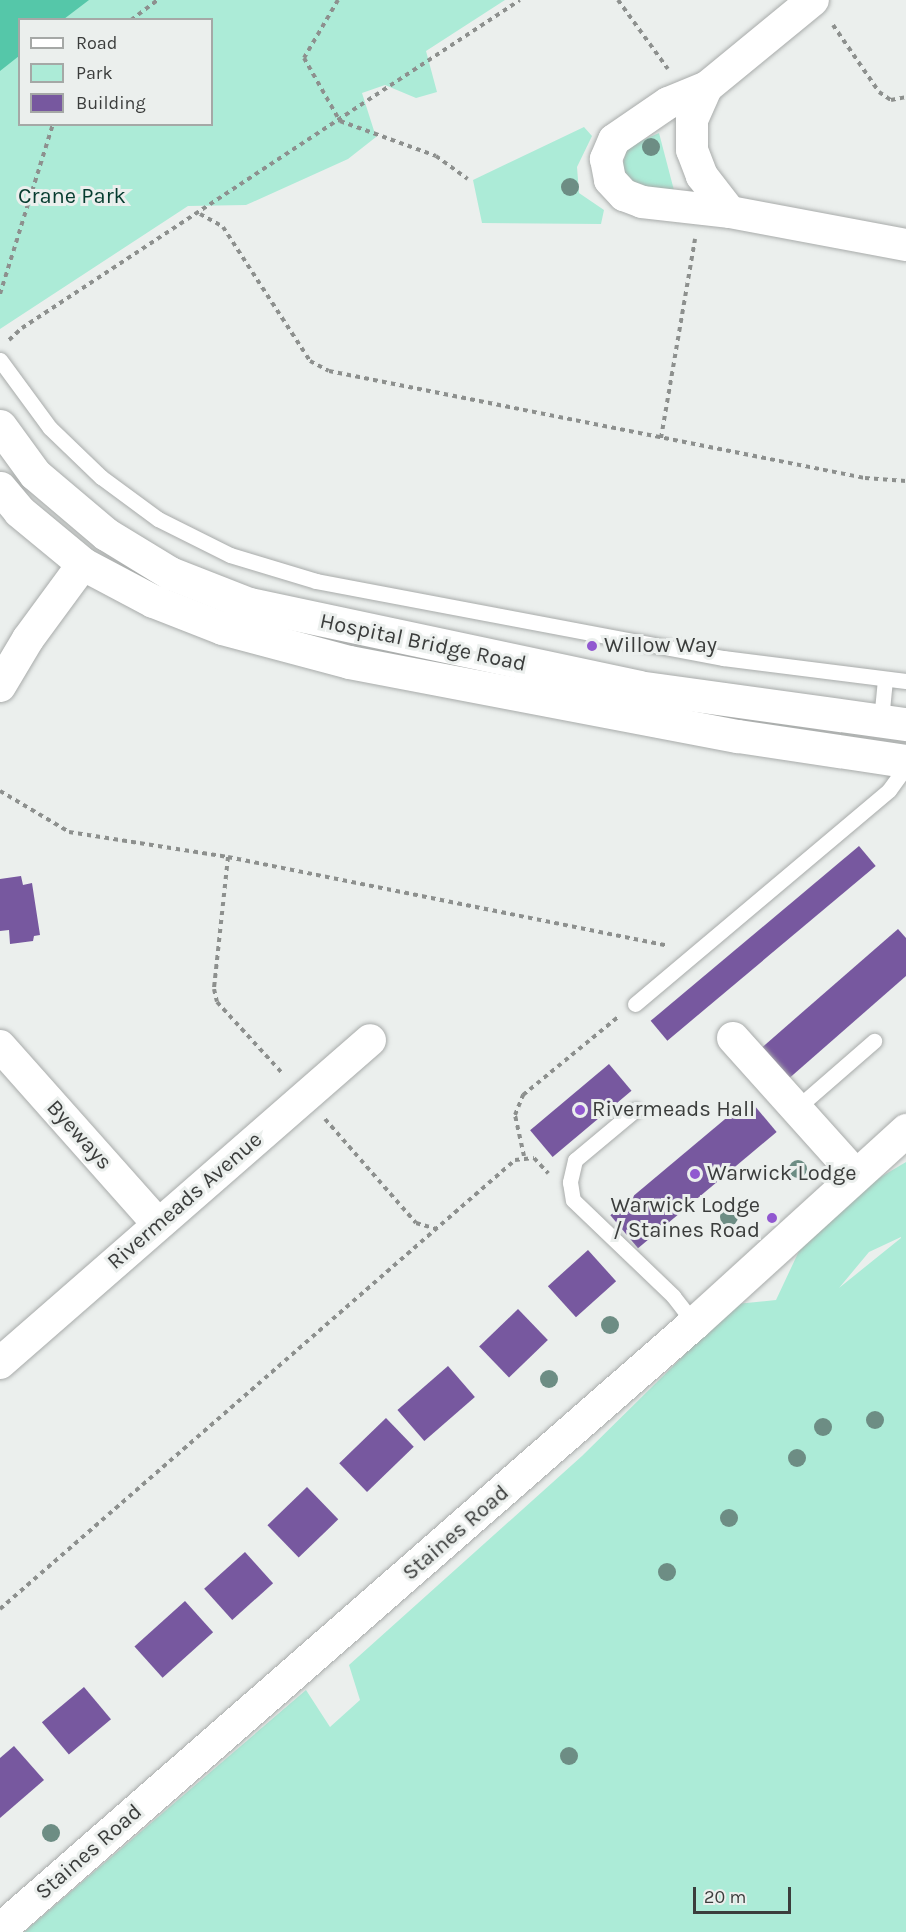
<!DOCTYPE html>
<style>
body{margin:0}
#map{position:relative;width:906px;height:1932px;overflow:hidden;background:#ebefed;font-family:Karla,sans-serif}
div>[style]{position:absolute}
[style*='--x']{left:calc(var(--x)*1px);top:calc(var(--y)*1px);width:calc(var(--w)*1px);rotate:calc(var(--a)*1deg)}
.green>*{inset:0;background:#acebd7}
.water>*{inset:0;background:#55c7a9}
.building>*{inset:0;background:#77589f;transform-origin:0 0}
.path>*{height:4px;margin-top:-2px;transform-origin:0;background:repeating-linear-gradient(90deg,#8d908e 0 4.5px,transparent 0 9px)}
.roads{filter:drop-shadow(0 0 2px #a8abaa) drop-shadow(0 0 2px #a8abaa)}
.service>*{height:15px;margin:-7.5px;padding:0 7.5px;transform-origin:7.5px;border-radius:7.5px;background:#fff}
.minor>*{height:32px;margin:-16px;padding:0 16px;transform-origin:16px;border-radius:16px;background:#fff}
.secondary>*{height:33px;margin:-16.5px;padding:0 16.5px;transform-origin:16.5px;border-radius:16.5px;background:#fff}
.primary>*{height:33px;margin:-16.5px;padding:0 16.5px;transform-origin:16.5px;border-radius:16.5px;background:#fff}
.trees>*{width:18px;height:18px;margin:-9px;border-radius:50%;background:#6d8d84}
.dots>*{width:16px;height:16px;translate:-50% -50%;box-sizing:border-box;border:3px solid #ebefed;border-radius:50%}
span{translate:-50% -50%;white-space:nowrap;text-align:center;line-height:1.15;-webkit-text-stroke:6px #ebefed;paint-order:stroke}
.park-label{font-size:22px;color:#063c2f}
.street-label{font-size:22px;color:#3b3d3c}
.poi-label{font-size:22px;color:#3b3d3c}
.left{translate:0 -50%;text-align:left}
.right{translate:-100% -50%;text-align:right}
.legend{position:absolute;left:18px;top:18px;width:195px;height:108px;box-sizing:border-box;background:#ebefed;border:2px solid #a5a8a6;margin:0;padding:8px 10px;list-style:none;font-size:18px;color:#3b3d3c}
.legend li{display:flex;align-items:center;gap:12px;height:30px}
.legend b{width:30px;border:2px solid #a5a8a6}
.scale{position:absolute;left:693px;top:1887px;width:98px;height:27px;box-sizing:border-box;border:3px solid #3b3d3c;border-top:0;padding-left:8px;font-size:18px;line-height:21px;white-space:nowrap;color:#3b3d3c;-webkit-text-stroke:4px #ebefed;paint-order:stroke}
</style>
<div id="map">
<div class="green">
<div style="clip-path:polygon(evenodd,0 0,505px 0,426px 51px,437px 92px,416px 98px,385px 85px,362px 93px,376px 137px,348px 159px,246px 205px,188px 206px,0 329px,0 0,20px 20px,212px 20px,212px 124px,20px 124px,20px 20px)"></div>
<div style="clip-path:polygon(584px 127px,592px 136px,577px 167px,579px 193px,604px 210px,601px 224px,482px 223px,473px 180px)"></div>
<div style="clip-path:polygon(659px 133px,676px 198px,627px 184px,623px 165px,627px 147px)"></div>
<div style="clip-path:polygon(evenodd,906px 1162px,906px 1932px,24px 1932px,306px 1690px,330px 1727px,360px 1700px,349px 1665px,582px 1456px,736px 1304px,776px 1300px,799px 1251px,869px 1184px,906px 1162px,901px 1237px,901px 1238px,839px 1288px,869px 1252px,901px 1237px)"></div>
</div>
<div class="water">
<div style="clip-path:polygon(0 0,89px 0,64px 19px,20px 20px,19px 56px,0 71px)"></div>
</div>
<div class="building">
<div style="left:859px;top:846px;width:26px;height:272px;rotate:50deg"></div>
<div style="clip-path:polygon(21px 876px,23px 885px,32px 883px,40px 935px,34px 936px,33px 941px,10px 944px,9px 930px,0 931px,0 879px)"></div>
<div style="clip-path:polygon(898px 929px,906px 938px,906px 976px,786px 1081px,759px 1050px)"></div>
<div style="left:609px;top:1064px;width:35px;height:103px;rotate:50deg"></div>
<div style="left:749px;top:1099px;width:43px;height:181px;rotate:50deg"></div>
<div style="left:588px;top:1250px;width:42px;height:54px;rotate:48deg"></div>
<div style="left:518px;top:1309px;width:43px;height:54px;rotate:46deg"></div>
<div style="left:448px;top:1366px;width:41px;height:67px;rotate:49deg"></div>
<div style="left:386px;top:1418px;width:40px;height:65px;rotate:46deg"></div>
<div style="left:307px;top:1487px;width:45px;height:55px;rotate:46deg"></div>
<div style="left:245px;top:1552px;width:42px;height:55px;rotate:48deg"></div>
<div style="left:185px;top:1601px;width:42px;height:68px;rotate:48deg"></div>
<div style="left:84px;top:1687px;width:42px;height:55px;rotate:50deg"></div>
<div style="clip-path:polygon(14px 1746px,44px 1780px,0 1818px,0 1758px)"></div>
</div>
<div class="path">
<div style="--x:338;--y:0;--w:67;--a:120.4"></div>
<div style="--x:304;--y:58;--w:73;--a:60.3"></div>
<div style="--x:340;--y:121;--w:102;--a:20"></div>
<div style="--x:436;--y:156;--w:39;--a:36"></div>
<div style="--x:618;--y:0;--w:85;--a:54.1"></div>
<div style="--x:131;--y:20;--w:34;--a:-37"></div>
<div style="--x:833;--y:25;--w:81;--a:55.5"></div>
<div style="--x:879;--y:92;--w:14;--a:34"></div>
<div style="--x:891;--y:100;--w:15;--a:-11"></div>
<div style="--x:200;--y:214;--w:26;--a:29"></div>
<div style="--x:223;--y:227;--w:160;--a:57"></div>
<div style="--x:310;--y:361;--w:21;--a:28"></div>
<div style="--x:329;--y:371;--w:547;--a:11.29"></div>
<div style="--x:865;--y:478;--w:41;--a:4.2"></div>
<div style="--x:0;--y:294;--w:178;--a:-72.7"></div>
<div style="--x:9;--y:340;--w:18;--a:-43"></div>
<div style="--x:22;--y:328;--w:596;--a:-33.37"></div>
<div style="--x:661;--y:438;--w:202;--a:-80.3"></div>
<div style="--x:0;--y:791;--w:80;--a:30.7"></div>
<div style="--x:69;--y:832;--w:161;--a:8.9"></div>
<div style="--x:228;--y:857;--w:449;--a:11.4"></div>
<div style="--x:228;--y:857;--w:133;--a:96.1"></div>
<div style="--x:214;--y:989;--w:13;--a:77"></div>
<div style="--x:217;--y:1002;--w:98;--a:47.5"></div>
<div style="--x:325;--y:1119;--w:138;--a:48.8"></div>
<div style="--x:416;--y:1223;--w:22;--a:16"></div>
<div style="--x:524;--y:1156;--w:42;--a:-102.4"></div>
<div style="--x:515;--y:1115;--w:22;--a:-68"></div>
<div style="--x:523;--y:1095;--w:123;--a:-39.4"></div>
<div style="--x:0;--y:1609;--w:683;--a:-41.08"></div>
<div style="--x:515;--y:1160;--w:19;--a:-6"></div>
<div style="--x:534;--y:1158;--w:21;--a:47"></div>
</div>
<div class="roads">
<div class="service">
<div style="--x:0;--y:360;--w:84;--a:53.7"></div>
<div style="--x:50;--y:428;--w:71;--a:43.9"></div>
<div style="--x:101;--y:477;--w:71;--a:36.4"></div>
<div style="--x:158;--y:519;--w:80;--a:26.6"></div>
<div style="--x:230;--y:555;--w:90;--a:16.8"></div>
<div style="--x:316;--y:581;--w:414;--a:10.7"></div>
<div style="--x:723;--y:658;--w:184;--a:7.2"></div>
<div style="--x:881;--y:720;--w:41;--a:-84.4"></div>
<div style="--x:635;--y:1004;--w:332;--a:-40.1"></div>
<div style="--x:889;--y:790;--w:29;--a:-54"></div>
<div style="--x:798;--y:1107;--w:101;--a:-41"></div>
<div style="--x:635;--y:1110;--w:78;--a:140.2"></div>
<div style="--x:575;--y:1160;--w:23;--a:103"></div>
<div style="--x:570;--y:1182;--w:18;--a:81"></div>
<div style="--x:573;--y:1200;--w:139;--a:43.8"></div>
<div style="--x:673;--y:1296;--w:34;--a:52"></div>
</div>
<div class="minor">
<div style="--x:707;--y:87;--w:42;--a:157.7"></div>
<div style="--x:668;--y:103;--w:65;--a:145.6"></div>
<div style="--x:614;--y:140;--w:21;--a:113"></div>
<div style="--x:606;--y:159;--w:21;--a:79"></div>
<div style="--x:610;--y:180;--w:21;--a:47"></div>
<div style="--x:624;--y:195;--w:19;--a:21"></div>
<div style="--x:642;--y:202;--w:89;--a:6.5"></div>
<div style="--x:730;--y:212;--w:179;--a:10.6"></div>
<div style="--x:730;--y:212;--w:46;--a:-127.9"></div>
<div style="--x:702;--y:176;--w:28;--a:-111"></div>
<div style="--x:692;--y:150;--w:30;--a:-90"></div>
<div style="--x:692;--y:120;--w:36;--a:-66"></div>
<div style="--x:707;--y:87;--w:137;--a:-39.4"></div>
<div style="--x:0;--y:686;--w:55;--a:-59.2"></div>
<div style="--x:28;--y:639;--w:93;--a:-53.7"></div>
<div style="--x:733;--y:1038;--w:184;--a:48.1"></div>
<div style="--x:0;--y:1046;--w:238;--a:48.4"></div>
<div style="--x:0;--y:1363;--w:491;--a:-41.1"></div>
</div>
<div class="secondary">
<div style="--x:0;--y:426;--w:59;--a:53.9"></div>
<div style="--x:35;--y:474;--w:93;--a:40.2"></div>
<div style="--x:106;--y:534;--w:75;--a:31.4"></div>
<div style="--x:170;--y:573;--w:85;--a:21.4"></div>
<div style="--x:249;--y:604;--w:398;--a:12"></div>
<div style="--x:638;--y:687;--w:271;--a:7.9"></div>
<div style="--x:0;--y:488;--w:30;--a:50"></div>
<div style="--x:19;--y:511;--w:83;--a:39.6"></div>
<div style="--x:83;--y:564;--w:79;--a:27.9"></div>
<div style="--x:153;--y:601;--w:74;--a:21.4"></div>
<div style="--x:222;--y:628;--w:131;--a:15"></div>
<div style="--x:349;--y:662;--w:396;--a:10.8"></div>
<div style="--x:738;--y:736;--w:170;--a:8.5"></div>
</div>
<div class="primary">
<div style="--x:0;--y:1929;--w:921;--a:-41.13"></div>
<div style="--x:694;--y:1323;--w:287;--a:-42.3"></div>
</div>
</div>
<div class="trees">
<div style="left:651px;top:147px"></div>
<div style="left:570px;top:187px"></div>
<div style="left:798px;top:1169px"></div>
<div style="left:729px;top:1217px"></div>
<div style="left:610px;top:1325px"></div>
<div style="left:549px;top:1379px"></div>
<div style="left:875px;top:1420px"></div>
<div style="left:823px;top:1427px"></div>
<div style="left:797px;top:1458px"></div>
<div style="left:729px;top:1518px"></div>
<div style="left:667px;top:1572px"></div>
<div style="left:569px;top:1756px"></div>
<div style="left:51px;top:1833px"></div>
</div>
<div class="dots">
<div style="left:592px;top:646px;background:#9158d0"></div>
<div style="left:580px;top:1110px;background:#9158d0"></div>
<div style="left:695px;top:1174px;background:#9158d0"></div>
<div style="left:772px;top:1218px;background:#9158d0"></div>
</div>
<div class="park-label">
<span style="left:72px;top:197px">Crane Park</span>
</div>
<div class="street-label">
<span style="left:423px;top:643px;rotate:12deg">Hospital Bridge Road</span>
<span style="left:79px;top:1135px;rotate:48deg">Byeways</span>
<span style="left:185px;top:1201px;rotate:-41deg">Rivermeads Avenue</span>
<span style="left:456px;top:1533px;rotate:-41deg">Staines Road</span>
<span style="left:89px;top:1852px;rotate:-41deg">Staines Road</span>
</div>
<div class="poi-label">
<span class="left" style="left:604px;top:646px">Willow Way</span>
<span class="left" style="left:592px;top:1110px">Rivermeads Hall</span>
<span class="left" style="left:707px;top:1174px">Warwick Lodge</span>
<span class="right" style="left:760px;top:1218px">Warwick Lodge<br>/ Staines Road</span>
</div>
<ul class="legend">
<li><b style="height:8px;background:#fff"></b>Road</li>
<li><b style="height:16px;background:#acebd7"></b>Park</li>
<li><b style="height:16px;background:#77589f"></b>Building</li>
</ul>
<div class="scale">20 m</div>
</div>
